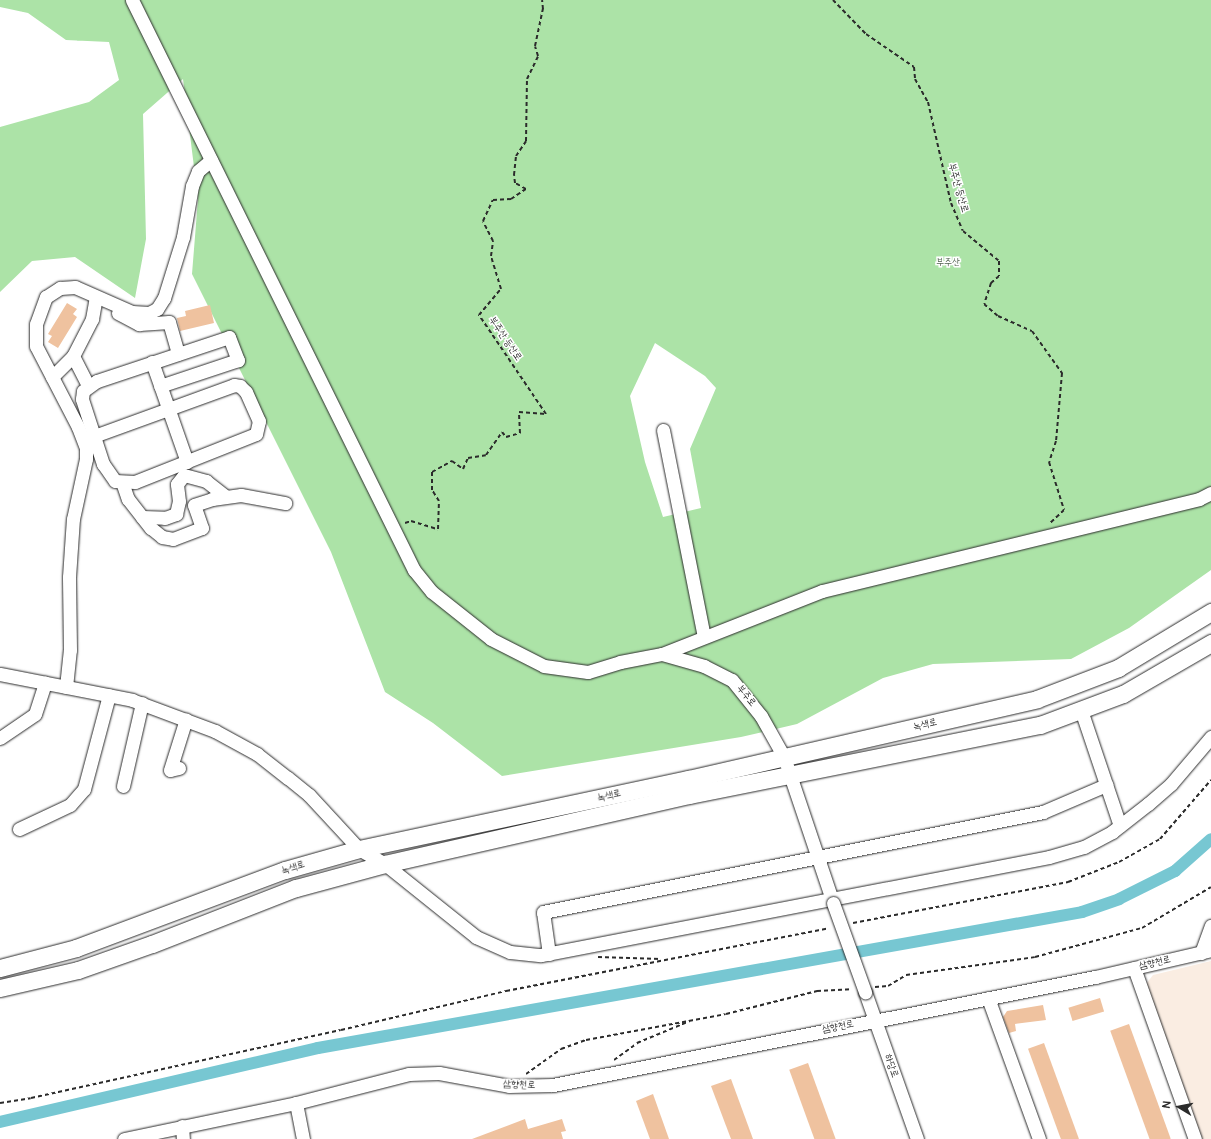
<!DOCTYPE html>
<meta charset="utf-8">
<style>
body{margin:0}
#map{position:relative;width:1211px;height:1139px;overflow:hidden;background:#fff;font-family:Pangolin,"Poor Story",sans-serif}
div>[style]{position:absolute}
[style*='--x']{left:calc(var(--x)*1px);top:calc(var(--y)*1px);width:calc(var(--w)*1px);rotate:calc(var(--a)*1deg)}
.built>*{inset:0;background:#faede2}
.green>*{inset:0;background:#ace3a7}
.canal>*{height:12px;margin:-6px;padding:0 6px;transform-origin:6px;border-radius:6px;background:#77c7d2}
.building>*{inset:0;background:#efc29f;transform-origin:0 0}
.path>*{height:2px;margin-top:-1px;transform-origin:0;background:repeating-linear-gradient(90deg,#2b2b2b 0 4px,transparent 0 7px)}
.roads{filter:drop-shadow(0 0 1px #2b2b2b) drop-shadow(0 0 1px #2b2b2b)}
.minor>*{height:13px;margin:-6.5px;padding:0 6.5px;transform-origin:6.5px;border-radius:6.5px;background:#fff}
.major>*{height:17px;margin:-8.5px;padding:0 8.5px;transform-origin:8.5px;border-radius:8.5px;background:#fff}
.bridges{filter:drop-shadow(0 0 1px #2b2b2b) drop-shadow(0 0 1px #2b2b2b)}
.minor-bridge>*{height:13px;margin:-6.5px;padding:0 6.5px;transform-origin:6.5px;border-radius:6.5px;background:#fff}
span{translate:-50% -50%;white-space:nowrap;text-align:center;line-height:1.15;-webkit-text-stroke:3px #fff;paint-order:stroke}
.street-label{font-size:10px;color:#2b2b2b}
.park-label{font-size:10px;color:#526250}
.north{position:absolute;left:1159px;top:1087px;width:40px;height:40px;-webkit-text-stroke:3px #fff;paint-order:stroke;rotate:280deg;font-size:11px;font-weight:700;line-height:16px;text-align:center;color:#2b2b2b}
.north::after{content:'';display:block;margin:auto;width:14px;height:18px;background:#2b2b2b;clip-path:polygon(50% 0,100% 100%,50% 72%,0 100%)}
</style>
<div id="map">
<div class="built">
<div style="clip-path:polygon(1211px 961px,1211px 1139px,1201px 1139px,1146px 984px,1153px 975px)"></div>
</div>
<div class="green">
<div style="clip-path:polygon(evenodd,0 0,1211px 0,1211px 570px,1129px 628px,1071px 659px,933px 664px,883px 678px,797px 724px,741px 737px,502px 776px,433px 723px,385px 692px,331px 552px,192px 274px,198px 199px,183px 79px,143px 114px,146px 239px,135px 298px,75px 257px,32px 261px,0 292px,0 127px,89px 102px,119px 80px,109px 42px,66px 40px,28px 13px,0 7px,0 0,655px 343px,705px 376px,716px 388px,690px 449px,701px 508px,663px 517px,645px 462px,630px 396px,655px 343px)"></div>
</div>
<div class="canal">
<div style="--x:0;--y:1122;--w:326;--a:-13.1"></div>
<div style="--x:318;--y:1048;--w:776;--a:-10.09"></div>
<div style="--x:1082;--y:912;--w:39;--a:-19"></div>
<div style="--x:1119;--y:899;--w:63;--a:-26.6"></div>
<div style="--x:1175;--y:871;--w:48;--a:-41.6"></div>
</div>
<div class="building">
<div style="clip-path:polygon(67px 303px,77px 309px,73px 314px,77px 317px,58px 348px,48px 342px,52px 336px,48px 334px)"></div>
<div style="clip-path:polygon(210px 305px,214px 323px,180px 331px,177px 318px,186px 316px,185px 311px)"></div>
<div style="left:1100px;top:998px;width:14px;height:33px;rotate:73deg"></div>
<div style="clip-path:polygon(1043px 1005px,1046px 1020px,1015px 1024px,1016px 1031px,1009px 1033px,1003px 1017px,1007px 1011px)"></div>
<div style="left:1129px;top:1024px;width:122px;height:20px;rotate:70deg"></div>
<div style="left:1044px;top:1043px;width:102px;height:17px;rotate:70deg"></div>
<div style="left:808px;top:1063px;width:81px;height:20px;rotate:70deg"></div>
<div style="clip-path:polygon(731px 1079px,753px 1139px,731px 1139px,711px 1086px)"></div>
<div style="clip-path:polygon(653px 1094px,669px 1139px,650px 1139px,636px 1101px)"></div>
<div style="clip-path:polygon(525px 1119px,528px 1129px,562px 1119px,566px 1131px,561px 1132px,563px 1139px,472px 1139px)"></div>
</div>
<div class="path">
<div style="--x:833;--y:0;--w:47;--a:45.9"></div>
<div style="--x:866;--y:34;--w:58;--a:34.5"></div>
<div style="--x:914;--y:67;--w:12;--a:85"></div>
<div style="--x:915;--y:79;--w:26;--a:61"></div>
<div style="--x:928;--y:102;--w:104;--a:77.2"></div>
<div style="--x:951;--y:203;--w:30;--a:67"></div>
<div style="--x:963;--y:231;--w:47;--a:39.8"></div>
<div style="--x:999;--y:261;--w:15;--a:90"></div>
<div style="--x:999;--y:276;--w:11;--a:139"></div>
<div style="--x:991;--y:283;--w:22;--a:108"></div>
<div style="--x:984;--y:304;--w:18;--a:41"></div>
<div style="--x:998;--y:316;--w:37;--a:24"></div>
<div style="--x:1032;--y:331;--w:52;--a:54.5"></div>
<div style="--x:1062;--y:373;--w:68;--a:95"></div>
<div style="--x:1056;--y:441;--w:22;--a:108"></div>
<div style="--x:1049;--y:462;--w:50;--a:72.6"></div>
<div style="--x:1064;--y:510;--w:19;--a:137"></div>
<div style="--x:405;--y:523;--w:6;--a:-18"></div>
<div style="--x:411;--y:521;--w:28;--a:17"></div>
<div style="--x:438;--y:529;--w:28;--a:-88"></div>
<div style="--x:439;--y:501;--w:13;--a:-122"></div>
<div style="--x:432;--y:490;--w:18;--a:-90"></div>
<div style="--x:432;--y:472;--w:23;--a:-29"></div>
<div style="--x:452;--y:461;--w:14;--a:36"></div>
<div style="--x:463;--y:469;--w:12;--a:-66"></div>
<div style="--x:468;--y:458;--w:18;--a:-9"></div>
<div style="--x:486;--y:455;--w:28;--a:-55"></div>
<div style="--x:502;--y:432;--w:6;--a:51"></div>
<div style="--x:506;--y:437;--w:15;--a:-16"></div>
<div style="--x:520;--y:433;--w:21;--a:-93"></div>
<div style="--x:519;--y:412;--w:27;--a:4"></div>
<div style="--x:546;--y:414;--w:120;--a:-124.1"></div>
<div style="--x:479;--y:315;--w:34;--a:-50"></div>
<div style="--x:501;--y:289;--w:34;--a:-107"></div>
<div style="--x:491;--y:256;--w:15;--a:-82"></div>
<div style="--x:493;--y:241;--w:22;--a:-117"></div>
<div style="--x:483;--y:221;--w:23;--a:-65"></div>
<div style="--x:493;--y:200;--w:18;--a:-3"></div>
<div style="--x:511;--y:199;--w:18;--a:-34"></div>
<div style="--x:526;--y:189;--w:13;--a:-151"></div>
<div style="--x:515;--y:183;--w:8;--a:-97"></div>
<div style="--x:514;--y:175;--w:19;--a:-84"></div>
<div style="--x:516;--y:156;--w:18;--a:-56"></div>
<div style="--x:526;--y:141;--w:62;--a:-89.1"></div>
<div style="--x:527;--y:79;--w:25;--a:-64"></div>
<div style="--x:538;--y:56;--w:10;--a:-107"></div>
<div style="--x:535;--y:46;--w:38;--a:-78"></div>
<div style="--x:543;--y:9;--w:9;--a:-96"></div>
<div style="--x:853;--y:923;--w:219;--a:-10.8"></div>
<div style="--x:1068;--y:882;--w:55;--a:-21.4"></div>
<div style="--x:1119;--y:862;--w:47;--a:-29.3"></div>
<div style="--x:1160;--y:839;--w:78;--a:-49.2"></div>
<div style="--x:598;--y:957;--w:63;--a:1.8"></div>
<div style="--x:875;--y:987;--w:13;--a:-4"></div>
<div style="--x:888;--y:986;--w:21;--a:-31"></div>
<div style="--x:906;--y:975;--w:130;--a:-7.9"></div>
<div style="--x:1035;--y:957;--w:111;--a:-15.2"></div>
<div style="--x:1142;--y:928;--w:80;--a:-30.7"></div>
<div style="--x:614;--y:1060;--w:29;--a:-36"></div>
<div style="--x:637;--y:1043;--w:57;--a:-22.5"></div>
<div style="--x:526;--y:1074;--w:43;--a:-35.5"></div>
<div style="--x:561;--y:1049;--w:27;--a:-20"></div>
<div style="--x:586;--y:1040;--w:142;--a:-10.5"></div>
<div style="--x:726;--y:1014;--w:94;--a:-14.2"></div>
<div style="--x:817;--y:991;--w:34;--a:-3"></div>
<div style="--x:0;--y:1103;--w:31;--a:-9"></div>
<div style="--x:31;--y:1098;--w:317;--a:-12.4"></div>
<div style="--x:341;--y:1030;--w:170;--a:-13.3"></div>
<div style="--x:506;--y:991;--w:329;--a:-11"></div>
</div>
<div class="roads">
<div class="minor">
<div style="--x:132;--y:0;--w:636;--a:63.68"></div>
<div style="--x:414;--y:570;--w:28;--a:51"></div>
<div style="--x:432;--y:592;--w:75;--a:38.5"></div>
<div style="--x:491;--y:639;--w:59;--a:27"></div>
<div style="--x:544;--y:666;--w:44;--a:7.8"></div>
<div style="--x:588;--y:672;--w:34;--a:-17"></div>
<div style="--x:620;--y:662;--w:43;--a:-10.8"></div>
<div style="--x:662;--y:654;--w:172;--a:-21.5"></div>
<div style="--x:822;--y:591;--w:388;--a:-13.7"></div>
<div style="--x:1199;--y:499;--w:13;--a:-27"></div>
<div style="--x:118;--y:313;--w:24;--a:28"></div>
<div style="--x:139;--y:324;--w:30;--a:-4"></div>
<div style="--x:169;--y:322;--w:33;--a:74"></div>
<div style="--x:73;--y:356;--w:34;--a:63"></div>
<div style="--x:152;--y:362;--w:106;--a:70.7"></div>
<div style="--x:52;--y:377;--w:30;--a:-45"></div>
<div style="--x:73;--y:356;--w:42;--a:-62.8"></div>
<div style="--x:92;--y:319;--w:22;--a:-80"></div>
<div style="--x:663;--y:430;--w:211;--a:78.8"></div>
<div style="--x:94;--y:436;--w:149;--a:-20"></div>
<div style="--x:234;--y:385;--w:6;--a:9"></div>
<div style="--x:240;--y:386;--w:8;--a:45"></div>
<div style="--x:246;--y:392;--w:32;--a:66"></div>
<div style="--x:259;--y:421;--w:13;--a:103"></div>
<div style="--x:256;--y:434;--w:130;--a:158.4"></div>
<div style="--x:135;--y:482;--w:20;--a:-177"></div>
<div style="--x:115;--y:481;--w:21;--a:-125"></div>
<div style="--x:103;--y:464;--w:29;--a:-108"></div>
<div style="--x:94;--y:436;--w:39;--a:-108"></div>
<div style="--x:82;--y:399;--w:8;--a:-83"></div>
<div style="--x:83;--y:391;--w:17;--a:-36"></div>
<div style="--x:97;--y:381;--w:139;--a:-18.4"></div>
<div style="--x:229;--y:337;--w:25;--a:69"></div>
<div style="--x:238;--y:360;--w:82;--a:161.6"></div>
<div style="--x:122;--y:482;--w:18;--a:71"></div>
<div style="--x:128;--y:499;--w:37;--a:52"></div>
<div style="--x:151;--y:528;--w:14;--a:39"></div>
<div style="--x:162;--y:537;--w:11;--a:10"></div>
<div style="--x:173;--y:539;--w:31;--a:-21"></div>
<div style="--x:202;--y:528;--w:24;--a:-109"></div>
<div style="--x:194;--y:505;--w:19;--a:-18"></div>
<div style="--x:212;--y:499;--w:29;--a:-8"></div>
<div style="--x:241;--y:495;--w:45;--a:10.3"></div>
<div style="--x:142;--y:517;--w:23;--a:2"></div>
<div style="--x:165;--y:518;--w:12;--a:-20"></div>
<div style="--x:176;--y:514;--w:13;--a:-77"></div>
<div style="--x:179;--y:501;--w:17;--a:-97"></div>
<div style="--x:177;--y:484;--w:11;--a:-52"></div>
<div style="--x:184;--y:475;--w:23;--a:15"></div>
<div style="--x:206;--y:481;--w:24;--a:38"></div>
<div style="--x:662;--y:654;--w:44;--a:15.9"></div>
<div style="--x:704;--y:666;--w:31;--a:27"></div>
<div style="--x:732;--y:680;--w:46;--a:51.1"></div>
<div style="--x:761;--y:716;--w:47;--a:60.7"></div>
<div style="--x:784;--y:757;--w:154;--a:71.4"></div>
<div style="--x:0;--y:674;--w:135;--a:11.1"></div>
<div style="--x:132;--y:700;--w:89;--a:20.5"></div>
<div style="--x:215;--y:731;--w:48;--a:28.7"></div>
<div style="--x:257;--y:754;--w:39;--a:38"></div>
<div style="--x:288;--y:778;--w:27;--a:39"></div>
<div style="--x:309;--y:795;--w:74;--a:47.2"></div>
<div style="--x:359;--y:849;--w:30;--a:30"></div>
<div style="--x:385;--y:864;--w:117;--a:38.7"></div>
<div style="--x:476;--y:937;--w:37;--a:24"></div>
<div style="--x:510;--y:952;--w:31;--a:6"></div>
<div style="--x:541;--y:955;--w:517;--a:-10.92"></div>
<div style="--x:1049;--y:857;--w:36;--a:-16"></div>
<div style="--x:1084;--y:847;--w:32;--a:-28"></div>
<div style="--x:1112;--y:832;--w:46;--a:-37.9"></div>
<div style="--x:1148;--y:804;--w:30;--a:-41"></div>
<div style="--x:1171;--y:784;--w:62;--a:-49.6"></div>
<div style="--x:66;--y:687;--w:37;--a:-84"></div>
<div style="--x:70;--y:650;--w:73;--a:-90.8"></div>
<div style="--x:69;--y:577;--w:58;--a:-86.1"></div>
<div style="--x:73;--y:519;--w:61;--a:-77.8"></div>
<div style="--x:86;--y:459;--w:11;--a:-90"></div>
<div style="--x:86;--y:448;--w:22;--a:-111"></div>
<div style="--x:78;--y:427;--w:91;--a:-117.4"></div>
<div style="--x:36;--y:346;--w:22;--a:-90"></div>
<div style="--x:36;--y:324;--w:29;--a:-70"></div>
<div style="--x:46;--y:297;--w:17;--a:-33"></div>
<div style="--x:60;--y:288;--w:15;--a:-4"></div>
<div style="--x:75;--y:287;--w:62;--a:23.7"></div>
<div style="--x:132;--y:312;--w:17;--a:3"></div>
<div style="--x:149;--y:313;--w:9;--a:-27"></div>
<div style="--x:157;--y:309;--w:13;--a:-58"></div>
<div style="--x:164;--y:298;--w:64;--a:-72.7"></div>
<div style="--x:183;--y:237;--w:52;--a:-80"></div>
<div style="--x:192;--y:186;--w:16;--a:-68"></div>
<div style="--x:198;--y:171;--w:17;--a:-40"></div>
<div style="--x:1081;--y:710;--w:122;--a:71.4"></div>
<div style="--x:0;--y:738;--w:42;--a:-34.4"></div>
<div style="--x:35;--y:714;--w:33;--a:-72"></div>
<div style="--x:179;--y:768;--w:9;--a:167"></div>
<div style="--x:170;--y:770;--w:53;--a:-72.6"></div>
<div style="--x:123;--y:786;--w:85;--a:-77.1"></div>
<div style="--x:19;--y:829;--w:56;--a:-25.2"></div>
<div style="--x:70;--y:805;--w:21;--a:-49"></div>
<div style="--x:84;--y:789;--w:97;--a:-75.1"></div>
<div style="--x:1201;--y:953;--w:29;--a:-70"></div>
<div style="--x:549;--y:954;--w:42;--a:-98.1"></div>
<div style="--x:543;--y:912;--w:510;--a:-11.31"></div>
<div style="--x:1043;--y:812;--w:69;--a:-23.2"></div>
<div style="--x:1134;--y:968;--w:182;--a:70.4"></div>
<div style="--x:865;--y:992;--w:156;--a:70.5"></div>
<div style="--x:988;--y:998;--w:150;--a:70.1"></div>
<div style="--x:296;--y:1103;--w:37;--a:79"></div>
<div style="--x:182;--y:1126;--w:13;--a:86"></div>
<div style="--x:124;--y:1139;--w:176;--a:-11.8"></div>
<div style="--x:296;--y:1103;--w:117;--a:-14.4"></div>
<div style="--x:409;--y:1074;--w:30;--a:-2"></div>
<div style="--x:439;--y:1073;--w:71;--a:10.5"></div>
<div style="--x:509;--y:1086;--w:44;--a:-1.3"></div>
<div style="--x:553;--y:1085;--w:553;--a:-11.27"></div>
<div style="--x:1095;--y:977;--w:119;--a:-13.1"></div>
</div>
<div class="major">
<div style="--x:0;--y:968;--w:79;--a:-14.7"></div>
<div style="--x:76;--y:948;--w:223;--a:-20.5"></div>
<div style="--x:285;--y:870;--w:77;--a:-15.8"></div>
<div style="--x:359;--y:849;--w:337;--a:-12"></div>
<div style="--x:689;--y:779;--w:357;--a:-12.9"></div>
<div style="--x:1037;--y:699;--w:87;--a:-20.9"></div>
<div style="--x:1118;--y:668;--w:109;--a:-31.1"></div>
<div style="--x:0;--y:988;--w:80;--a:-13"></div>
<div style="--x:78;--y:970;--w:78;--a:-19.4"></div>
<div style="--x:152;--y:944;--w:155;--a:-21.3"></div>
<div style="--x:296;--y:888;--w:92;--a:-15.1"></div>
<div style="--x:385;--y:864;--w:312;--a:-12.8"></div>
<div style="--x:689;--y:795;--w:358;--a:-11.3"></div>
<div style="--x:1040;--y:725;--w:89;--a:-20.5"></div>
<div style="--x:1123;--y:694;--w:102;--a:-30.1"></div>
</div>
</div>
<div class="bridges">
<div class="minor-bridge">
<div style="--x:833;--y:903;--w:95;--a:70.2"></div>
</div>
</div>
<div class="street-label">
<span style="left:958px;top:188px;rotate:74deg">부주산 등산로</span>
<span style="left:505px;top:339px;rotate:56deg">부주산 등산로</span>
<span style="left:746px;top:696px;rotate:51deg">부주로</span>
<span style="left:925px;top:725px;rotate:-13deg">녹색로</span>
<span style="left:609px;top:796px;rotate:-12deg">녹색로</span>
<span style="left:293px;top:868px;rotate:-17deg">녹색로</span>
<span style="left:1155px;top:963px;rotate:-13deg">삼향천로</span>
<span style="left:838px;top:1027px;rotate:-11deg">삼향천로</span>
<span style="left:891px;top:1066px;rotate:71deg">하당로</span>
<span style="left:519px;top:1085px;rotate:3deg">삼향천로</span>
</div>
<div class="park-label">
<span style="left:948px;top:263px">부주산</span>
</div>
<div class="north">N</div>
</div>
